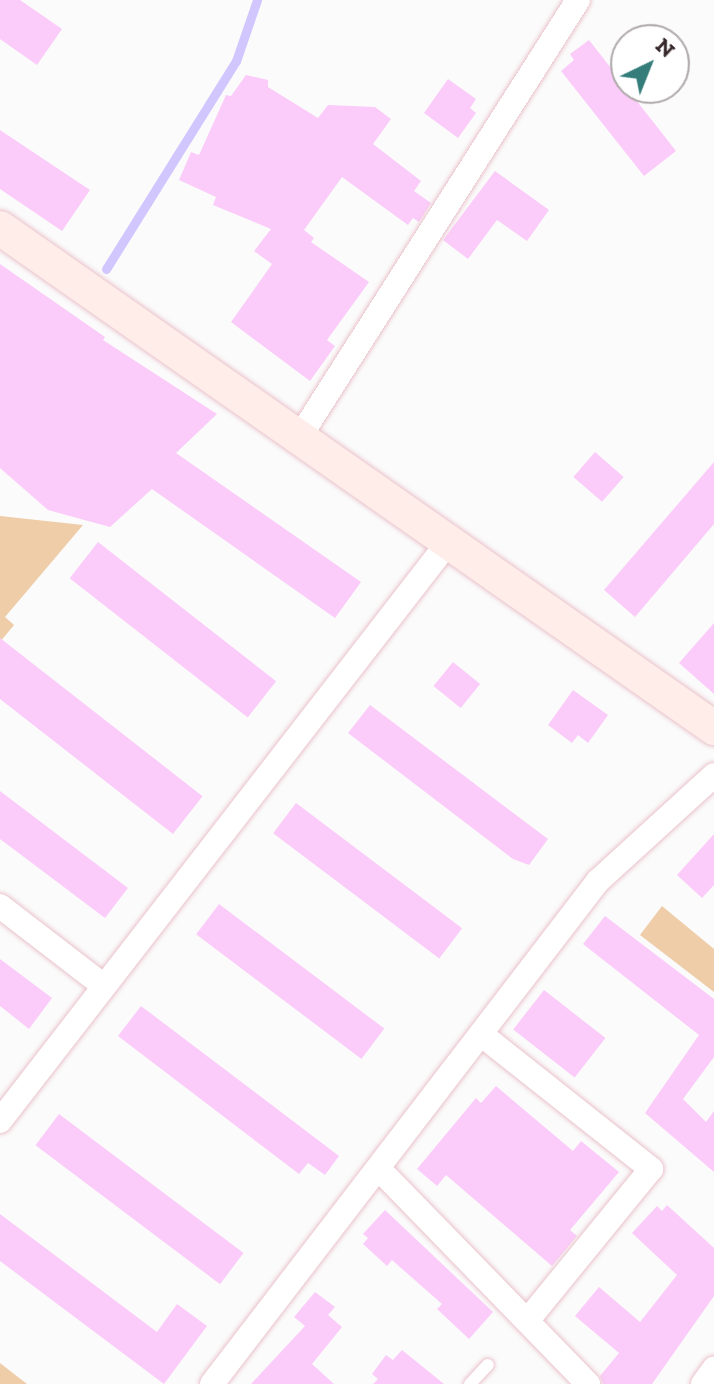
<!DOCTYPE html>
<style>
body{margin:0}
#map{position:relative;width:714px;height:1384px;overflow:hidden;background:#fbfbfb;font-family:"Zilla Slab",serif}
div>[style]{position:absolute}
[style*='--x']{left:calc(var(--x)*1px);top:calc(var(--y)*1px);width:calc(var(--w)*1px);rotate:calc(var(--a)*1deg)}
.green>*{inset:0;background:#eecda8}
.stream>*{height:9px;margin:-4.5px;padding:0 4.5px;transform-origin:4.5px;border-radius:4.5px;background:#d1c6fe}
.building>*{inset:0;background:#fbccf9;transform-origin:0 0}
.roads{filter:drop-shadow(0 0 2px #e9c2cb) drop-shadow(0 0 2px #e9c2cb)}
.lane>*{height:12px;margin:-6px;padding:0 6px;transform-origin:6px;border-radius:6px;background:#fff}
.street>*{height:24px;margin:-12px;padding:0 12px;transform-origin:12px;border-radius:12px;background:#fff}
.secondary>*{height:34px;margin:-17px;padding:0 17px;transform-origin:17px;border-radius:17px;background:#feede8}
span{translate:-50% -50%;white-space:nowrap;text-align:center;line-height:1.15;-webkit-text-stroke:7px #fff;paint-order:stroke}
.north{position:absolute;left:610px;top:24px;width:80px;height:80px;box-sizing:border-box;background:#fff;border:2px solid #afa9aa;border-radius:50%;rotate:43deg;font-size:22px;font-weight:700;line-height:32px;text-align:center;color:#37282b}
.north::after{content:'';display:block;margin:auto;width:28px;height:36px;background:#357d7a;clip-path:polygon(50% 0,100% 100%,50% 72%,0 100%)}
</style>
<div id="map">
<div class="green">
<div style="clip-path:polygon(0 516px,83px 525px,5px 617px,14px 625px,0 642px)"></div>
<div style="clip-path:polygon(662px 906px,714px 949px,714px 992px,640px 935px)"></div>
<div style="clip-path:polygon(0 1363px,27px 1384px,0 1384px)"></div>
</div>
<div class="stream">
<div style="--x:106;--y:269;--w:245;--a:-58"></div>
<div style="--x:236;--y:61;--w:65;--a:-71"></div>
</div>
<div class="building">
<div style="clip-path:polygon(0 0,20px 0,62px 29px,37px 65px,0 39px)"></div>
<div style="clip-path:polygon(589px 40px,676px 151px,644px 176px,561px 71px,574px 60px,570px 54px)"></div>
<div style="clip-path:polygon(246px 75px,268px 80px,268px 87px,318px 118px,328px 105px,375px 107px,391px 119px,373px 144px,421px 181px,414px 191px,431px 203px,419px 222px,413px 218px,408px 225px,342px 177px,304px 230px,314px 238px,311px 242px,369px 282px,327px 340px,335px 346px,310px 381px,231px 322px,272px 264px,254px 251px,271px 229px,213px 205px,216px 197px,179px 180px,191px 152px,199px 155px,226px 95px,231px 96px)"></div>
<div style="clip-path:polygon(448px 79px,476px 99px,470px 108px,476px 113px,458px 138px,424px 113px)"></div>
<div style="clip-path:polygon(0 130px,90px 190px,62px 231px,0 189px)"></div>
<div style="clip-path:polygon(495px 171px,549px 210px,527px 241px,497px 220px,468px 259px,443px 240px)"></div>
<div style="clip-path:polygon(0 264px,105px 337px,103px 340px,217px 414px,176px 453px,361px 582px,335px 618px,152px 489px,110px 527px,48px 510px,0 468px)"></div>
<div style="left:595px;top:452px;width:38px;height:33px;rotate:41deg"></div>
<div style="clip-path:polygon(714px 462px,714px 524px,635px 617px,604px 590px)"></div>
<div style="left:98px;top:542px;width:226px;height:46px;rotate:38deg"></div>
<div style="clip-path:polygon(714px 623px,714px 694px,679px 663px)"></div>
<div style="left:0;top:638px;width:257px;height:48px;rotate:38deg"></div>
<div style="left:453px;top:662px;width:35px;height:31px;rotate:39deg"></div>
<div style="clip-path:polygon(573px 690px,608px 715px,588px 743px,578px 735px,572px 743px,548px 725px)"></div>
<div style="clip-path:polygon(370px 705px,548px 839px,529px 865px,513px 859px,348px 733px)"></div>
<div style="clip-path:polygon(0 791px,128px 888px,105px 918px,0 839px)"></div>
<div style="left:296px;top:803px;width:208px;height:38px;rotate:37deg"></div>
<div style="clip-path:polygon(714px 834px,714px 885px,702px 898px,677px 875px)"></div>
<div style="left:219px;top:904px;width:207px;height:38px;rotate:37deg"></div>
<div style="clip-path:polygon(605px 916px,714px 999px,714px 1057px,683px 1099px,706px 1122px,714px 1111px,714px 1172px,645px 1113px,699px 1035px,583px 944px)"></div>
<div style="clip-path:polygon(0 959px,52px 998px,29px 1029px,0 1006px)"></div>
<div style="left:544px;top:990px;width:78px;height:50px;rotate:38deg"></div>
<div style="clip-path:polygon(141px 1006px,339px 1156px,325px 1175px,308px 1163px,299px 1174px,118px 1036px)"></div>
<div style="clip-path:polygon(496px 1086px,573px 1151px,581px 1141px,619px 1172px,570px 1230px,577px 1236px,552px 1266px,446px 1175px,437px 1186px,417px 1169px,476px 1098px,481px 1103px)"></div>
<div style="left:59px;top:1114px;width:231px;height:39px;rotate:37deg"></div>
<div style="clip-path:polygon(667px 1205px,714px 1248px,714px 1296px,652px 1384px,603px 1384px,600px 1376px,619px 1353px,575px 1316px,599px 1287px,640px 1322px,677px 1275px,632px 1233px,657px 1206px,662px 1211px)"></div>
<div style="clip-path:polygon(385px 1210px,493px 1312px,469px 1339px,437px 1309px,442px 1304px,392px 1260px,387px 1266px,363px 1244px,368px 1238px,363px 1234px)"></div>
<div style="clip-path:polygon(0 1214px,157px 1332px,177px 1304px,207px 1326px,164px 1384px,0 1261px)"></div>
<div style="clip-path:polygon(315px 1292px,335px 1307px,328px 1315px,342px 1327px,312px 1364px,334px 1384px,251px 1384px,305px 1326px,294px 1317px)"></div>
<div style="clip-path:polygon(402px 1350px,444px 1384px,373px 1384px,378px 1379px,372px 1374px,386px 1355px,393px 1360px)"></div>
</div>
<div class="roads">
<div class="lane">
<div style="--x:470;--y:1384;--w:26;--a:-47"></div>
</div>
<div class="street">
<div style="--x:299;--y:438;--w:519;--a:-57.5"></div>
<div style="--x:0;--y:906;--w:131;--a:37.6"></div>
<div style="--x:482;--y:1035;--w:216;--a:38.4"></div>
<div style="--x:651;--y:1169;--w:195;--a:129.2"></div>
<div style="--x:0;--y:1121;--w:730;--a:-52.24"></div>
<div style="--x:379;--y:1169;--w:300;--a:45.8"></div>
<div style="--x:212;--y:1384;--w:634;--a:-52.5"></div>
<div style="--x:598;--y:881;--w:157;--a:-42.4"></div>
<div style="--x:703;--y:1384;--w:19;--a:-54"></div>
</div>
<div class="secondary">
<div style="--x:0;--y:228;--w:872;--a:35"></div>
</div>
</div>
<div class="north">N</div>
</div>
